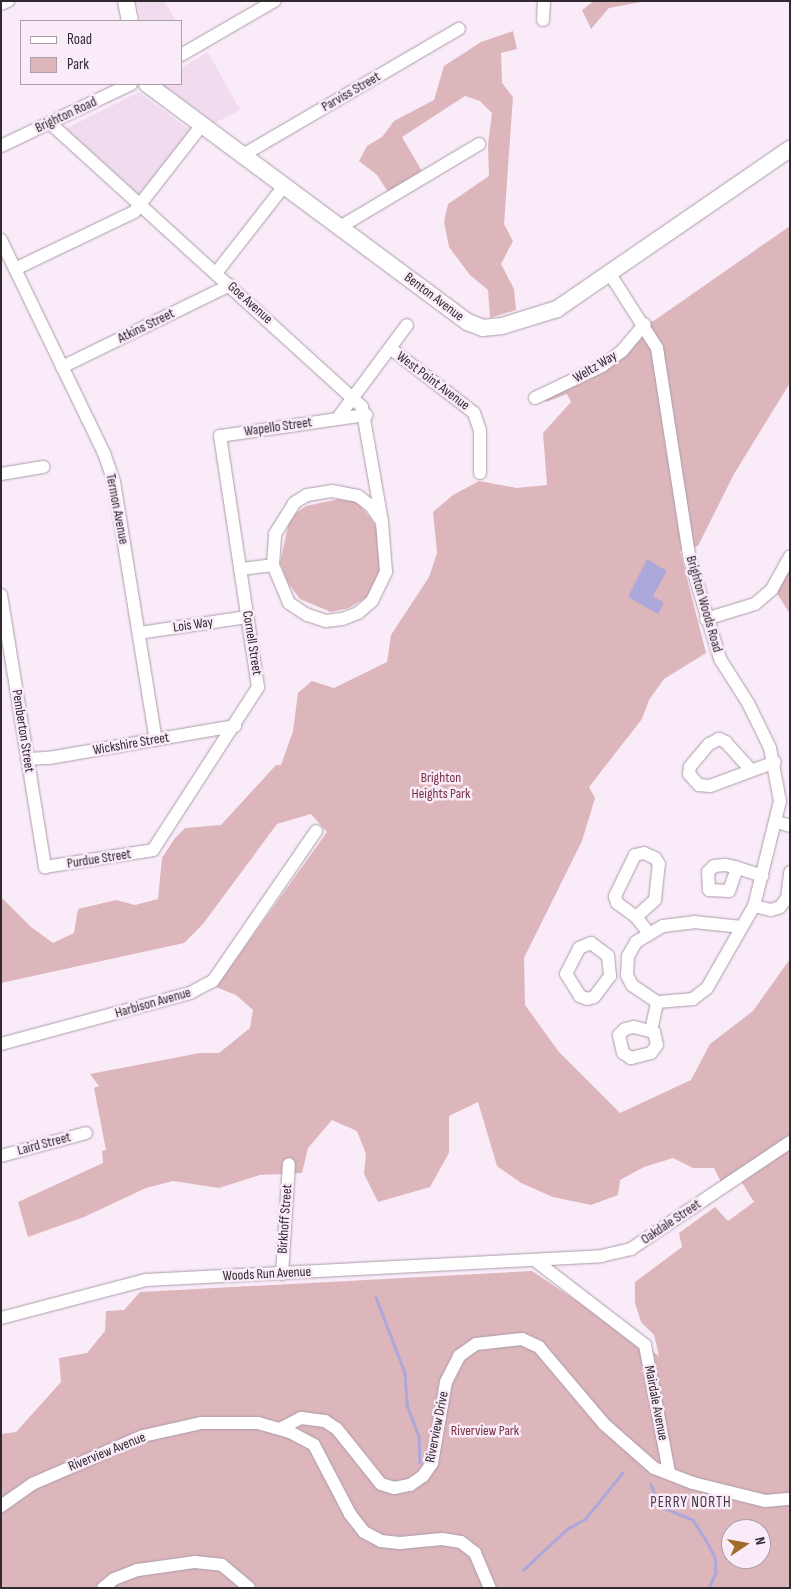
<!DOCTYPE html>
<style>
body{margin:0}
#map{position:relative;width:791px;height:1589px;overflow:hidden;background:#faebf9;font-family:"Sofia Sans Condensed",sans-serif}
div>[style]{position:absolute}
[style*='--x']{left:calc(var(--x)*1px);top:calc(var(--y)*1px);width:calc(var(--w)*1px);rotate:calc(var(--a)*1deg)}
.built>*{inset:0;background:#f1dcef}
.green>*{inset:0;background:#ddb6bc}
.water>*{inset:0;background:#aca8d9}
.stream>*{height:2.5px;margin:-1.25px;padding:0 1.25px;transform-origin:1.25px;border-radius:1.25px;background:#aca8d9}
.roads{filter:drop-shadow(0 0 1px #aa9ca9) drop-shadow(0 0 1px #aa9ca9)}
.minor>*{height:12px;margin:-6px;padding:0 6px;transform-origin:6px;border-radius:6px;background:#fff}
.major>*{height:16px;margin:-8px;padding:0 8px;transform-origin:8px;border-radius:8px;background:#fff}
span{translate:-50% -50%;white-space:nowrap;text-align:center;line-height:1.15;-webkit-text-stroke:5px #faebf9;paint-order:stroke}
.street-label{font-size:14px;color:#302a30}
.park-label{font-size:14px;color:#773141}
.neighbourhood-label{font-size:15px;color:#423641;letter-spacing:1px}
.frame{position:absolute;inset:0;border:2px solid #302a30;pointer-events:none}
.legend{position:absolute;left:20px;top:20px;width:162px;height:65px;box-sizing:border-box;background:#faebf9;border:1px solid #a99ea9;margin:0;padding:6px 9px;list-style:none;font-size:15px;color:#302a30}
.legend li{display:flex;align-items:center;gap:10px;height:25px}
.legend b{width:25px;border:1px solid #a99ea9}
.north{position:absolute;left:721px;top:1519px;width:50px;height:50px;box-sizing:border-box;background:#faebf9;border:1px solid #a99ea9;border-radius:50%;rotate:78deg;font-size:14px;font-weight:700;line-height:20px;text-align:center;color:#302a30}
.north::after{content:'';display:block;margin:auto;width:18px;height:22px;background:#a36b27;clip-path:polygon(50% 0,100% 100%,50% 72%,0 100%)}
</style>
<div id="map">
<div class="built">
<div style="clip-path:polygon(137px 1px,164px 1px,176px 21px,141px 21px)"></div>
<div style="clip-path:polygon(208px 52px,240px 110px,215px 123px,163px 85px,181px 84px,181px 68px)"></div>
<div style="clip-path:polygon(139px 92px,190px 130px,142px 198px,65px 129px)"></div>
</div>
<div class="green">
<div style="clip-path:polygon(594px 1px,647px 1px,609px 8px,591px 29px,582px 10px)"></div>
<div style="clip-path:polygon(513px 31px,517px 49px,501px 53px,502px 83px,513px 97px,504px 224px,513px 241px,501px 264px,514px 289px,516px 310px,490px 318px,488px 290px,470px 275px,449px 247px,444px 222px,448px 204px,489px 176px,488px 145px,492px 113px,480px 101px,465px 96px,402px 137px,423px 173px,388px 192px,377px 175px,359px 161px,367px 146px,382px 137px,394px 121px,434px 100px,444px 66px,481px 42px)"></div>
<div style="clip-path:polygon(790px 226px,790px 383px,734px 474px,698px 546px,680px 551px,706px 653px,664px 679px,649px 700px,642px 719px,589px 787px,595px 798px,582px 841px,524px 958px,525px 1005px,559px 1052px,620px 1113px,691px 1080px,710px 1044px,753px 1011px,790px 959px,790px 1136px,721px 1182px,714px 1168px,693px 1168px,673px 1158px,644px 1167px,620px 1180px,618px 1195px,591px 1205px,553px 1197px,521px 1183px,497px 1166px,478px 1102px,449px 1116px,449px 1153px,430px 1187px,378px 1202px,364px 1174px,366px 1154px,357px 1131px,332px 1120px,308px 1148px,302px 1173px,260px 1175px,219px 1188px,173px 1181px,146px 1188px,84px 1217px,28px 1237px,18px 1202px,103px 1163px,102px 1151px,106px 1150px,94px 1088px,99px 1086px,90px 1074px,200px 1053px,219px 1053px,250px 1028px,253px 1010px,236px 995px,216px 987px,327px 832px,311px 814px,277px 824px,203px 924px,184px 943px,1px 983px,1px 897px,31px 927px,53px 943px,74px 933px,78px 909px,116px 900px,135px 905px,158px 899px,162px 858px,175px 838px,185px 828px,221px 825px,276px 765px,281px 765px,293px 731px,298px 693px,312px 681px,334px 688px,387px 662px,391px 635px,429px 577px,437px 553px,433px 512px,453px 495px,479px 481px,517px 488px,547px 485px,543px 433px,571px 402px,567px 394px,546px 402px,540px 389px,597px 367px,637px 328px,655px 320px)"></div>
<div style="clip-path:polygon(339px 499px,357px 502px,372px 520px,379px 532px,381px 572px,369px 596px,349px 608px,331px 612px,300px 599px,288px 583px,280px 563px,290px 517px,306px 506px)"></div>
<div style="clip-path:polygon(790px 564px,790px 614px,776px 592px)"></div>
<div style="clip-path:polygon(evenodd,790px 1143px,790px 1588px,1px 1588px,1px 1434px,16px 1432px,61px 1382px,59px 1358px,87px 1353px,105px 1331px,106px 1311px,124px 1310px,140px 1292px,532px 1271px,659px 1356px,654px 1335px,641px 1322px,635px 1303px,635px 1282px,682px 1247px,679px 1233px,715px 1207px,728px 1221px,754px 1202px,741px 1181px,790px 1143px,731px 1529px,761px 1529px,761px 1559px,731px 1559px,731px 1529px)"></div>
</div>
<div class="water">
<div style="clip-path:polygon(647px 559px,667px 571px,653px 596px,664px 603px,658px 614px,628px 597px)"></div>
</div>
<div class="stream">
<div style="--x:376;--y:1297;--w:81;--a:69.1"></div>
<div style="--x:405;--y:1373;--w:32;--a:86"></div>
<div style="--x:407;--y:1405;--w:34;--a:69"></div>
<div style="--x:419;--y:1437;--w:25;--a:88"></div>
<div style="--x:651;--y:1484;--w:23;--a:70"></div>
<div style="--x:659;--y:1506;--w:37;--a:22"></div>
<div style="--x:693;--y:1520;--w:24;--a:57"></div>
<div style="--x:706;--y:1540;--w:19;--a:62"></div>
<div style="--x:715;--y:1557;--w:16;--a:86"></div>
<div style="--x:716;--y:1573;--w:17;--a:115"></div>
<div style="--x:523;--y:1570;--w:60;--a:-43"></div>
<div style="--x:567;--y:1529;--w:21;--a:-29"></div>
<div style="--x:585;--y:1519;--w:60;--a:-51"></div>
</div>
<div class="roads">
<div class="minor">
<div style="--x:1;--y:4;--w:8;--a:-23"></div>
<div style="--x:543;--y:20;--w:19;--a:-87"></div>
<div style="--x:181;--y:55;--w:108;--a:-30.1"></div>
<div style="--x:50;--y:123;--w:422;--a:42.3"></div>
<div style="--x:362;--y:407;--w:117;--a:80.1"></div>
<div style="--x:382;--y:522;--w:50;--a:85.4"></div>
<div style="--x:386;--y:572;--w:32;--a:116"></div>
<div style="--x:372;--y:601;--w:18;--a:139"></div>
<div style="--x:358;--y:613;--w:17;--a:159"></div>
<div style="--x:342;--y:619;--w:16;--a:173"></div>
<div style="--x:326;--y:621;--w:20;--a:-162"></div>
<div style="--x:307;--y:615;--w:22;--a:-146"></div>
<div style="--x:289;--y:603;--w:41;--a:-112.8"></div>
<div style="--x:273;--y:565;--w:31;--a:-86"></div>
<div style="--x:275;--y:534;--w:36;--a:-58"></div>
<div style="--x:294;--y:503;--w:15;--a:-32"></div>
<div style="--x:307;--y:495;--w:25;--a:-9"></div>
<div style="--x:332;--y:491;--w:26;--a:11"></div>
<div style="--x:358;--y:496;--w:16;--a:38"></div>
<div style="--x:371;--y:506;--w:19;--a:55"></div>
<div style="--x:1;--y:146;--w:144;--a:-25.5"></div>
<div style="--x:243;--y:155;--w:250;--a:-30.3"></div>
<div style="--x:340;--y:227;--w:162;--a:-30.8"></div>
<div style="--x:1;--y:240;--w:237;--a:64.2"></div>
<div style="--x:104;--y:453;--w:31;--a:71"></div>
<div style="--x:114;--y:482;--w:261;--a:80.8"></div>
<div style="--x:15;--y:269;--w:132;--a:-25.6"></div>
<div style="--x:134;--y:212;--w:110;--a:-52"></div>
<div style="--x:216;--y:273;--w:110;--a:-52"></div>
<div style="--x:610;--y:274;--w:88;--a:57.6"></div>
<div style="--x:657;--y:348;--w:215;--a:81.2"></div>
<div style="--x:690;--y:560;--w:103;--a:73.1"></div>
<div style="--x:720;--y:659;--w:52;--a:57.5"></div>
<div style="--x:748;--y:703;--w:50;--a:63.9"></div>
<div style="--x:770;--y:748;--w:54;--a:79.3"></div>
<div style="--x:780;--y:801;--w:108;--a:103.9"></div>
<div style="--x:754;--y:906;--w:95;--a:119.8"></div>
<div style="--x:707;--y:988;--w:18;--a:142"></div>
<div style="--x:693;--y:999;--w:36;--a:175"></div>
<div style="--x:657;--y:1002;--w:30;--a:-146"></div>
<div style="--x:632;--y:985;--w:11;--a:-117"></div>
<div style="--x:627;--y:975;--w:19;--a:-87"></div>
<div style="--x:628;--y:956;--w:16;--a:-60"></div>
<div style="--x:636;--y:942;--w:31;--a:-31"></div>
<div style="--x:663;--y:926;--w:31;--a:-7"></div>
<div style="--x:694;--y:922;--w:48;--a:5.9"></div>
<div style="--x:390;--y:348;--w:106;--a:37.7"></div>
<div style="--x:474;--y:413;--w:18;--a:71"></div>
<div style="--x:480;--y:430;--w:43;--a:90"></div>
<div style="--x:62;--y:367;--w:187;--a:-26"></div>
<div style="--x:535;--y:398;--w:74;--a:-25.5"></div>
<div style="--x:602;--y:366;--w:25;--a:-37"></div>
<div style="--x:622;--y:351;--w:35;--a:-50"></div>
<div style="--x:337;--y:419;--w:117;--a:-53.3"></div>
<div style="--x:1;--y:474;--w:43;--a:-9.5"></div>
<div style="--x:241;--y:569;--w:32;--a:-7"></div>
<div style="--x:1;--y:595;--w:276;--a:80.8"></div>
<div style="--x:45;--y:867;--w:109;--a:-8.9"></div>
<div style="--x:153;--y:850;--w:194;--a:-57.2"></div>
<div style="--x:258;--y:687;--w:254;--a:-98.6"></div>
<div style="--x:220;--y:436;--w:148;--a:-8.2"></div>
<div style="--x:706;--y:619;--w:51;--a:-17"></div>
<div style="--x:755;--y:604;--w:23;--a:-41"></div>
<div style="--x:772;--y:589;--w:37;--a:-61"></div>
<div style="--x:139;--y:633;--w:110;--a:-8.4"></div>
<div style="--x:27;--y:759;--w:22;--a:-3"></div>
<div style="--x:49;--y:758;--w:189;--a:-9.8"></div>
<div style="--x:750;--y:769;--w:36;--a:-132"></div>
<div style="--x:726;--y:742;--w:8;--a:-157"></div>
<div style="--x:719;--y:739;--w:11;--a:153"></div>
<div style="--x:709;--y:744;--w:30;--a:130"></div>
<div style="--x:690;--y:767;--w:7;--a:98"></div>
<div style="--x:689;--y:774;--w:15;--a:48"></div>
<div style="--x:699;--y:785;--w:11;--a:5"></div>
<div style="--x:710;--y:786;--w:69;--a:-20.3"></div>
<div style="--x:777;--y:822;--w:14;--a:17"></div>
<div style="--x:737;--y:868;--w:24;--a:109"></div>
<div style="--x:729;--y:891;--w:20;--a:-177"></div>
<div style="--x:709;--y:890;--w:18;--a:-93"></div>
<div style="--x:708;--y:872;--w:8;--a:-45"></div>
<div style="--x:714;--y:866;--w:11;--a:-5"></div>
<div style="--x:725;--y:865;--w:10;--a:11"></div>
<div style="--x:735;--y:867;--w:29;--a:18"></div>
<div style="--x:754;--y:906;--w:17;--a:13"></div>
<div style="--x:771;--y:910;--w:9;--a:-18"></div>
<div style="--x:780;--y:907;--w:11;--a:-52"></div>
<div style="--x:787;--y:898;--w:26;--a:-83"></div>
<div style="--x:636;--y:917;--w:25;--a:-42"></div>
<div style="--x:655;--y:900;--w:36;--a:-84"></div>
<div style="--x:659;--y:864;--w:7;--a:-124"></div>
<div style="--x:655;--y:858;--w:12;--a:-156"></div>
<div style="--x:644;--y:853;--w:9;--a:167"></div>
<div style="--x:635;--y:855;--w:46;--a:116"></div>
<div style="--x:615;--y:896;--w:7;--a:74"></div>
<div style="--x:617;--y:903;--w:24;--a:36"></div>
<div style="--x:636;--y:917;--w:21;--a:51"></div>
<div style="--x:591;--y:943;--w:21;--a:37"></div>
<div style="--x:608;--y:956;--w:20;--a:84"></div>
<div style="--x:610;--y:976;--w:26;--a:127"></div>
<div style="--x:594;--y:997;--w:7;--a:164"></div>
<div style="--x:587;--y:999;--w:8;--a:-157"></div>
<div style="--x:580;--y:996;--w:26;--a:-122"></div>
<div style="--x:566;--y:974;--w:29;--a:-63"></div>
<div style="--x:579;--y:948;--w:13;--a:-23"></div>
<div style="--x:634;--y:1027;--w:21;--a:14"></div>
<div style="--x:654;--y:1032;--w:13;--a:77"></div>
<div style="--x:657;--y:1045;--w:10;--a:127"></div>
<div style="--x:651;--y:1053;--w:21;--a:166"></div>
<div style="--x:631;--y:1058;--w:9;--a:-148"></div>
<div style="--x:623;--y:1053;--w:18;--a:-103"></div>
<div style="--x:619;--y:1035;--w:8;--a:-45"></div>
<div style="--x:625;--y:1029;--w:9;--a:-13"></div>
<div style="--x:651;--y:1031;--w:30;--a:-78"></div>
<div style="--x:1;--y:1044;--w:196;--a:-15.1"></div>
<div style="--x:190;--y:993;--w:26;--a:-28"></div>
<div style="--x:213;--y:981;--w:182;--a:-55.5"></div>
<div style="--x:1;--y:1156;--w:88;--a:-15.1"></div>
<div style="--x:537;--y:1262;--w:136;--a:37.5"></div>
<div style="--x:645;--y:1345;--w:129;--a:79.3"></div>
<div style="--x:282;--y:1274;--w:110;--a:-86.4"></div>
<div style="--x:1;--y:1318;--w:150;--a:-14.7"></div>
<div style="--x:146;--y:1280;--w:456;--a:-3"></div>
<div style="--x:601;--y:1256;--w:31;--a:-13"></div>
<div style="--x:631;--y:1249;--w:192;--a:-33.9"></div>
<div style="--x:280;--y:1429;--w:24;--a:-28"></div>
<div style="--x:301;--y:1418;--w:24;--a:7"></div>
<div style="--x:325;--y:1421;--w:14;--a:34"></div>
<div style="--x:337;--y:1429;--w:70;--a:51.3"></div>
<div style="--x:381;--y:1484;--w:14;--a:17"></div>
<div style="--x:394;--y:1488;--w:16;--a:-11"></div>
<div style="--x:410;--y:1485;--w:16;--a:-35"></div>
<div style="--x:423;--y:1476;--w:16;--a:-55"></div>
<div style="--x:432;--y:1463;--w:82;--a:-80.2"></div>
<div style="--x:446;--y:1382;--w:29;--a:-63"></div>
<div style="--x:459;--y:1356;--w:21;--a:-35"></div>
<div style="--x:476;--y:1344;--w:46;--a:-6.2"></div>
<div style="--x:522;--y:1339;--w:19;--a:25"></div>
<div style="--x:539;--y:1347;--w:101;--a:49.8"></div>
<div style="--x:604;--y:1424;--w:67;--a:41.3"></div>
<div style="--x:654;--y:1468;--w:42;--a:21"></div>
<div style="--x:693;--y:1483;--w:74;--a:14"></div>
<div style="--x:765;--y:1501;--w:25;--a:-5"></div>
<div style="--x:1;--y:1506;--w:38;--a:-35"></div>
<div style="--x:32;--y:1484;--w:121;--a:-23.4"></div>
<div style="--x:143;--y:1436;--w:59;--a:-12.6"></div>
<div style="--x:201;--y:1423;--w:57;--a:0"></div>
<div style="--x:258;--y:1423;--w:33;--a:16"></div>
<div style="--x:290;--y:1432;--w:27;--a:28"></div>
<div style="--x:314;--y:1445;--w:78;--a:62.4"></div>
<div style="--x:350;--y:1514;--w:23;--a:52"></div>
<div style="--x:364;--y:1532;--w:19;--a:28"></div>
<div style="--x:381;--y:1541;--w:19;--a:6"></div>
<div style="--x:400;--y:1543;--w:42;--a:-5.4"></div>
<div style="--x:442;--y:1539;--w:19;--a:9"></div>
<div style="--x:461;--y:1542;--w:18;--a:38"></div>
<div style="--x:475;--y:1553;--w:38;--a:67"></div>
<div style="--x:103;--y:1588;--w:14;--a:-39"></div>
<div style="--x:114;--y:1579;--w:26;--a:-21"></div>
<div style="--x:138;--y:1570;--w:58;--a:-8"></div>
<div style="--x:195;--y:1562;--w:27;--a:6"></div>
<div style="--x:222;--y:1565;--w:35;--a:40"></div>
</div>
<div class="major">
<div style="--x:126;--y:1;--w:20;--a:79"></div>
<div style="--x:147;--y:84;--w:400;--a:36.6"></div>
<div style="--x:468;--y:322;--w:16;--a:22"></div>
<div style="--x:483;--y:328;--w:19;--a:-6"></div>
<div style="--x:502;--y:326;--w:58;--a:-17.2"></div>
<div style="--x:557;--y:309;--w:283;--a:-34.5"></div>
</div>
</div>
<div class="street-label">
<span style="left:351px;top:92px;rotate:-30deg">Parviss Street</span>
<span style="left:66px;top:115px;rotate:-25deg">Brighton Road</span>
<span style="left:434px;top:297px;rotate:37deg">Benton Avenue</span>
<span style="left:250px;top:303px;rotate:42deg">Goe Avenue</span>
<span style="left:146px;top:326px;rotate:-26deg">Atkins Street</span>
<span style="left:595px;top:367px;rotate:-31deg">Weltz Way</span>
<span style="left:433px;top:381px;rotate:37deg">West Point Avenue</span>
<span style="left:278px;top:427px;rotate:-8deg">Wapello Street</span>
<span style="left:117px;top:509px;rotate:79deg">Termon Avenue</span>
<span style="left:704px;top:604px;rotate:74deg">Brighton Woods Road</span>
<span style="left:193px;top:625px;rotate:-8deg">Lois Way</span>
<span style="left:252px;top:643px;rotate:81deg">Cornell Street</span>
<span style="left:23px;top:731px;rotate:81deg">Pemberton Street</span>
<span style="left:131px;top:744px;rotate:-10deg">Wickshire Street</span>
<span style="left:99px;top:859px;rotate:-9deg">Purdue Street</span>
<span style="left:153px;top:1003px;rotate:-16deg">Harbison Avenue</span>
<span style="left:44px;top:1144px;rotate:-15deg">Laird Street</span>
<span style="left:285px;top:1219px;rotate:-86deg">Birkhoff Street</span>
<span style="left:671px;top:1222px;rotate:-34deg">Oakdale Street</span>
<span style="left:267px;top:1274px;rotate:-3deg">Woods Run Avenue</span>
<span style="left:656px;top:1403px;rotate:79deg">Mairdale Avenue</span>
<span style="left:437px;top:1427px;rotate:-79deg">Riverview Drive</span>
<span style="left:107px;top:1452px;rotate:-22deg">Riverview Avenue</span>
</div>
<div class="park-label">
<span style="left:441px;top:786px">Brighton<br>Heights Park</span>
<span style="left:485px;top:1431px">Riverview Park</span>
</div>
<div class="neighbourhood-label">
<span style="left:691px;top:1503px">PERRY NORTH</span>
</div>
<div class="frame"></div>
<ul class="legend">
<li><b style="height:6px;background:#fff"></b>Road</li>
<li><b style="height:14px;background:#ddb6bc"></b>Park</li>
</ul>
<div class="north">N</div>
</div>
